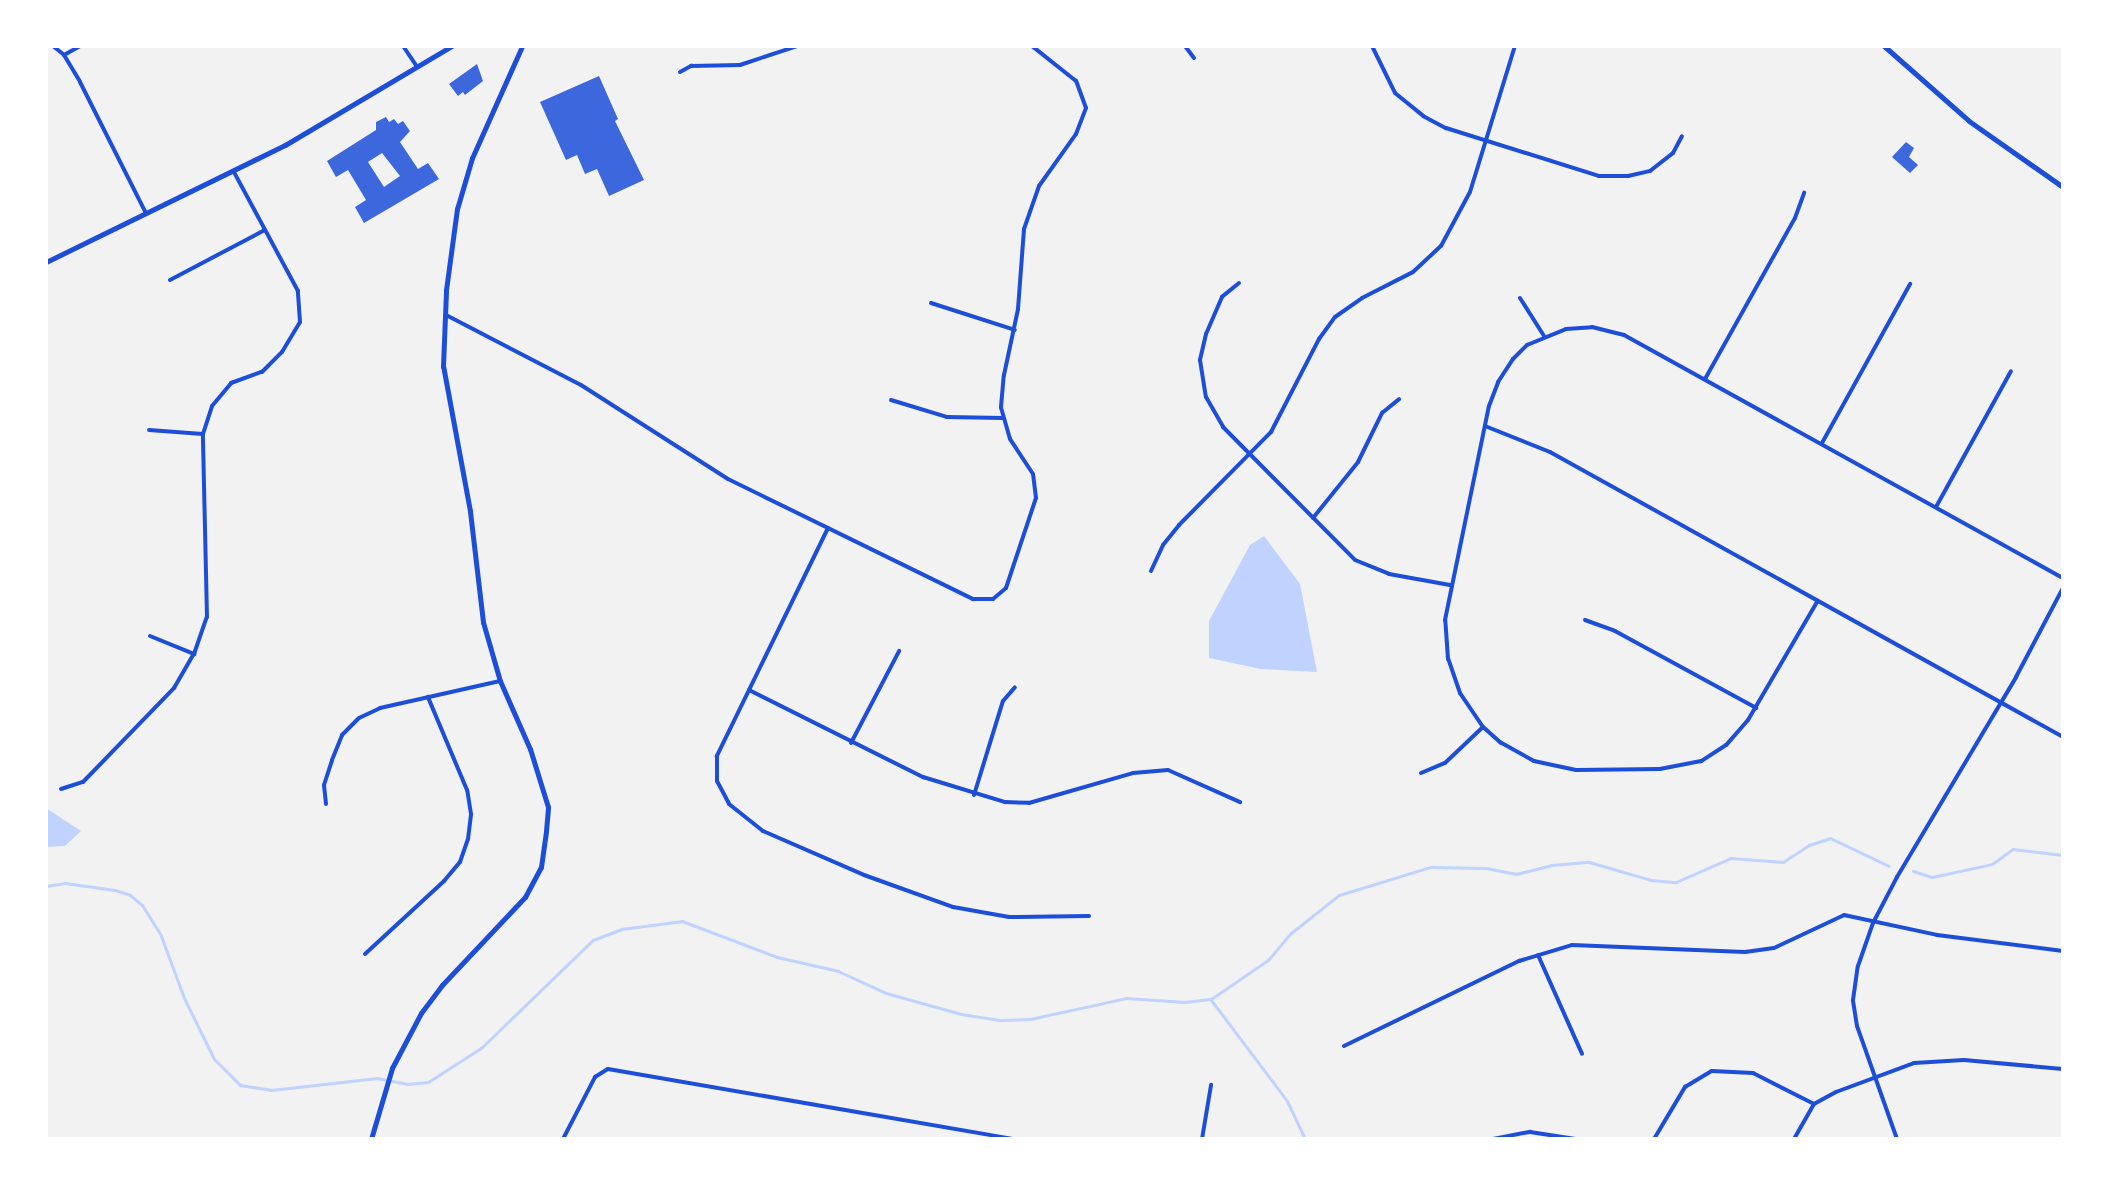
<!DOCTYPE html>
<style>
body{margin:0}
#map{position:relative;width:2109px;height:1185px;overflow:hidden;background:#f2f2f2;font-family:Mulish,sans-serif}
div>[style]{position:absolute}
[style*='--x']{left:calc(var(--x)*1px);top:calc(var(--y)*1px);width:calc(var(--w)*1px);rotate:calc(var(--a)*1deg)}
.water>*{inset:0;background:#bfd3fe}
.stream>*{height:3px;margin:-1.5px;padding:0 1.5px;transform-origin:1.5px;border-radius:1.5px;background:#bfd3fe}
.building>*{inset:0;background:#3d67dc}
.minor>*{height:4px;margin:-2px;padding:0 2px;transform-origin:2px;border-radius:2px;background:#1d4ed8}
.tertiary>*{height:5px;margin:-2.5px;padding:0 2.5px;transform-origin:2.5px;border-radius:2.5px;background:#1d4ed8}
.secondary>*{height:5px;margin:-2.5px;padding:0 2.5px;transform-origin:2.5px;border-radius:2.5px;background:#1d4ed8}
span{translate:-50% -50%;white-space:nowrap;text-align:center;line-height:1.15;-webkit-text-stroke:6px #fff;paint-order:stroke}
.frame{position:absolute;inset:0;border:48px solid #fff;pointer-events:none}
</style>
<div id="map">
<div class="water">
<div style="clip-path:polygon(1264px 536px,1300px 584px,1317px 672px,1261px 669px,1209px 658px,1209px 621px,1250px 545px)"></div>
<div style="clip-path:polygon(46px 808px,81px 831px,65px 846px,46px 847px)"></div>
</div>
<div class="stream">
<div style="--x:1913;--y:871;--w:20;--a:18"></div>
<div style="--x:1932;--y:877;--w:61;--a:-12.2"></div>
<div style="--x:1992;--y:864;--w:26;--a:-36"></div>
<div style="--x:2013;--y:849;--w:50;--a:6.8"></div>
<div style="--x:46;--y:886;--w:19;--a:-9"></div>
<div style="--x:65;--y:883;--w:50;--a:8"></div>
<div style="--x:115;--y:890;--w:16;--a:18"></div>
<div style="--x:130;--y:895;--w:16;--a:40"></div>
<div style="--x:142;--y:905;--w:36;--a:58"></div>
<div style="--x:161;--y:936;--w:66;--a:69.6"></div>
<div style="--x:184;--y:998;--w:68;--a:63.8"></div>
<div style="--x:214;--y:1059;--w:37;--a:45"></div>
<div style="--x:240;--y:1085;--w:31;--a:9"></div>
<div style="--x:271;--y:1090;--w:107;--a:-6.5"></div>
<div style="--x:377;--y:1078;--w:32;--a:11"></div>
<div style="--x:408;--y:1084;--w:20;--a:-6"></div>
<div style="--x:428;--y:1082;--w:63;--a:-32.7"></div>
<div style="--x:481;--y:1048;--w:156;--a:-44"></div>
<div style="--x:593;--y:940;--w:30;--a:-21"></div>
<div style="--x:621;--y:929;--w:62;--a:-7.5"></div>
<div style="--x:682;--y:921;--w:102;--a:20.8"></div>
<div style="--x:777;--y:957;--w:63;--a:12.9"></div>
<div style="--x:838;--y:971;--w:53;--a:24.6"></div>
<div style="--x:886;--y:993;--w:78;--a:15.6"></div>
<div style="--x:961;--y:1014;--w:39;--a:9"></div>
<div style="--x:1000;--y:1020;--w:30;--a:-2"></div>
<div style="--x:1030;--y:1019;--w:98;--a:-12.3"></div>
<div style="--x:1126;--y:998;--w:59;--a:3.9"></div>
<div style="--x:1185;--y:1002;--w:26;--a:-7"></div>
<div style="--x:1211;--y:999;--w:69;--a:-34.4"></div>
<div style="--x:1268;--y:960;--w:35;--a:-50"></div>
<div style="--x:1291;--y:933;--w:61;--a:-38.4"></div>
<div style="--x:1339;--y:895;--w:95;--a:-17.1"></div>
<div style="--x:1430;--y:867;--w:56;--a:1"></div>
<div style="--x:1486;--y:868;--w:31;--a:11"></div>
<div style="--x:1516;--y:874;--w:36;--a:-14"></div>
<div style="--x:1551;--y:865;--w:38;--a:-5"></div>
<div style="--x:1589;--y:862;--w:65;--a:16.2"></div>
<div style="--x:1651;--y:880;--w:25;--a:5"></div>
<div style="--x:1676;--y:882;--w:60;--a:-23.6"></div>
<div style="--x:1731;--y:858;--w:52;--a:4.4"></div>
<div style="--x:1783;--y:862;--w:31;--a:-33"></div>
<div style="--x:1809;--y:845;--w:22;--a:-18"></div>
<div style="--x:1830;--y:838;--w:65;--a:25.4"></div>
<div style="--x:1211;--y:1000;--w:126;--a:53"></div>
<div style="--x:1287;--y:1101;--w:42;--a:64.7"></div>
</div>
<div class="building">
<div style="clip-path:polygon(477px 64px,483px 81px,465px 95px,463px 92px,458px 96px,449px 84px)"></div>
<div style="clip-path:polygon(599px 76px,618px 119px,615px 121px,644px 180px,609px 196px,597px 169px,585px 174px,577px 155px,566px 160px,540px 102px)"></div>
<div style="clip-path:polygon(evenodd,386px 117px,389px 122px,394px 119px,398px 124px,403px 121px,410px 131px,400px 142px,418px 169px,428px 163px,439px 179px,364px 223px,355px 207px,366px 200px,348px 170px,336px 177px,327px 161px,376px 130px,376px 122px,386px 117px,382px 153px,400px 176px,384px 187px,368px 162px,382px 153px)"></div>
<div style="clip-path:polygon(1906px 142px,1914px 148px,1909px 157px,1918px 165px,1910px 173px,1892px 157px)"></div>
</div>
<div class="minor">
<div style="--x:53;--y:46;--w:14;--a:39"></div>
<div style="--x:64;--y:55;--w:31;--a:59"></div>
<div style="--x:80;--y:82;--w:147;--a:63.3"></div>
<div style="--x:403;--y:46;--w:25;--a:56"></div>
<div style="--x:1185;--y:46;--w:15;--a:53"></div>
<div style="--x:1372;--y:46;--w:52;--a:63.9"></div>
<div style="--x:1395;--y:93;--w:36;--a:39"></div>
<div style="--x:1423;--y:116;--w:26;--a:28"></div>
<div style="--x:1446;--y:128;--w:160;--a:17.4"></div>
<div style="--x:1599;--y:176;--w:29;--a:0"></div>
<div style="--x:1628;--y:176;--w:23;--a:-13"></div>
<div style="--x:1650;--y:171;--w:29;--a:-38"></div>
<div style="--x:1673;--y:153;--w:19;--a:-62"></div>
<div style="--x:64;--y:55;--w:18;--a:-29"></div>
<div style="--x:680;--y:72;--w:13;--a:-29"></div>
<div style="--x:691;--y:66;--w:49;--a:-1.2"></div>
<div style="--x:740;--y:65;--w:60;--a:-18.4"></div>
<div style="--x:170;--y:280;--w:107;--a:-27.8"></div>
<div style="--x:1239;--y:283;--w:22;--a:141"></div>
<div style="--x:1222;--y:297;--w:40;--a:113.4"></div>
<div style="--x:1206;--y:334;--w:27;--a:103"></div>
<div style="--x:1200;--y:360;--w:37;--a:81"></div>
<div style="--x:1206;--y:397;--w:34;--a:60"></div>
<div style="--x:1223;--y:427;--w:187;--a:45.2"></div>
<div style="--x:1355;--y:560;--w:37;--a:22"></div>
<div style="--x:1389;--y:574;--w:62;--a:10.2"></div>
<div style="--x:1520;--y:298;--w:45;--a:57.7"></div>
<div style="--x:931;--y:303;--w:88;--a:17.8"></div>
<div style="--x:446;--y:315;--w:152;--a:27.4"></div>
<div style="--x:581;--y:385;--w:174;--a:32.6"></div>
<div style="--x:728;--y:479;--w:273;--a:26.1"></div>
<div style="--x:973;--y:599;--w:20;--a:0"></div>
<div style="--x:993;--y:599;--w:17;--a:-40"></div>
<div style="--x:1006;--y:588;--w:95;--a:-71.6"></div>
<div style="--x:1036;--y:498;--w:24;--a:-97"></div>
<div style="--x:1033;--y:474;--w:42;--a:-123.3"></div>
<div style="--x:1010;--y:439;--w:33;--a:-106"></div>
<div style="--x:1001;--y:407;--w:32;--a:-85"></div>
<div style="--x:1004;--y:375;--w:67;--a:-78"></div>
<div style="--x:1018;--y:309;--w:80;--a:-85.7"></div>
<div style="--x:1024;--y:229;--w:46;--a:-70.8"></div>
<div style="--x:1039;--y:186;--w:64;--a:-54.6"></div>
<div style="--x:1076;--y:134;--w:28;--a:-69"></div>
<div style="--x:1086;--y:108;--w:29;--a:-110"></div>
<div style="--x:1076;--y:81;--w:56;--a:-141.5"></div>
<div style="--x:1705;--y:379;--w:184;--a:-60.8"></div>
<div style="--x:1795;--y:218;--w:27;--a:-70"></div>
<div style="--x:891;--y:400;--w:59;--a:16.9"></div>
<div style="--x:947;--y:417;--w:56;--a:1"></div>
<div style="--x:1485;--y:426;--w:70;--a:21.8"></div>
<div style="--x:1550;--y:452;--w:587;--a:29.05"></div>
<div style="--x:149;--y:430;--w:54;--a:4.2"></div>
<div style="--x:1822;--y:443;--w:182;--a:-61"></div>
<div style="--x:1936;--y:507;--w:155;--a:-61.1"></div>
<div style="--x:1313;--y:518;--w:72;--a:-51.2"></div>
<div style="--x:1358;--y:462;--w:55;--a:-63.9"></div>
<div style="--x:1382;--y:413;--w:22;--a:-39"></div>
<div style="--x:828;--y:528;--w:254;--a:116"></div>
<div style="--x:717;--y:756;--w:25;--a:90"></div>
<div style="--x:717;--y:781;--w:26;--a:62"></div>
<div style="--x:729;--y:804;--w:43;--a:38.5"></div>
<div style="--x:763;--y:831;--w:110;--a:23.5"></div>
<div style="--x:864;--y:875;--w:95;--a:19.8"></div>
<div style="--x:953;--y:907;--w:57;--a:10.1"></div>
<div style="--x:1009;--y:917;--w:80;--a:-0.7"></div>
<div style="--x:1151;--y:571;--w:29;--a:-65"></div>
<div style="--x:1163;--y:545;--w:26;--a:-51"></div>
<div style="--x:1179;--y:525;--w:131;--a:-45.3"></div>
<div style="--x:1271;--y:432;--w:105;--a:-62.7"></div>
<div style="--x:1319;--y:339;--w:27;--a:-54"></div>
<div style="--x:1335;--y:317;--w:33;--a:-35"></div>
<div style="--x:1362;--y:298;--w:57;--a:-27"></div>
<div style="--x:1413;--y:272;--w:38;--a:-43"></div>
<div style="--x:1441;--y:246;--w:61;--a:-61.8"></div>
<div style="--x:1470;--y:192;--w:153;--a:-72.9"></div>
<div style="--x:1817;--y:602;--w:137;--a:120.3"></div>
<div style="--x:1748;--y:720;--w:33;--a:131"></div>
<div style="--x:1726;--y:745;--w:30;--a:147"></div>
<div style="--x:1701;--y:761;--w:42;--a:169"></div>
<div style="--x:1660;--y:769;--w:84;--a:179.3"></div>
<div style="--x:1576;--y:770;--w:43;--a:-167.9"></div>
<div style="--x:1534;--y:761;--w:38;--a:-151"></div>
<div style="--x:1501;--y:743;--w:24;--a:-138"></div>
<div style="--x:1483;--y:727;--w:41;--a:-124.1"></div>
<div style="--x:1460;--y:693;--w:36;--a:-109"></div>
<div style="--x:1448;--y:659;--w:39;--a:-94"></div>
<div style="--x:1445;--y:620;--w:218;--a:-78.4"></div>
<div style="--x:1489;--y:406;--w:26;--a:-69"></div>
<div style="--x:1498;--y:382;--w:27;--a:-57"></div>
<div style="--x:1513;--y:359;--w:20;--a:-45"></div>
<div style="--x:1527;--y:345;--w:42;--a:-22.3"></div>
<div style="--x:1566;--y:329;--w:26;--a:-4"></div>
<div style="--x:1592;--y:327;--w:33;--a:14"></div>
<div style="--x:1624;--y:335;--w:502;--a:28.97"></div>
<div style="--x:1585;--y:620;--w:32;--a:20"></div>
<div style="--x:1615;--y:631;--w:161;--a:28.6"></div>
<div style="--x:150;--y:636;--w:48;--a:22.2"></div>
<div style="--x:749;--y:690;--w:195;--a:26.6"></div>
<div style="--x:923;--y:777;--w:86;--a:17"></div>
<div style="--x:1005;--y:802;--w:24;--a:2"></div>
<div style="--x:1029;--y:803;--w:108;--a:-16.1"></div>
<div style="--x:1133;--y:773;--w:35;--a:-5"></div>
<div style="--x:1168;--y:770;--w:79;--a:24"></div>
<div style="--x:851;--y:743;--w:104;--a:-62.4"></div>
<div style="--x:1421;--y:773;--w:26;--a:-23"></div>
<div style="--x:1445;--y:763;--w:52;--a:-43.5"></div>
<div style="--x:61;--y:789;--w:23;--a:-18"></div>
<div style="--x:83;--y:782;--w:131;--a:-45.9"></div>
<div style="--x:174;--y:688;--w:39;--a:-60"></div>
<div style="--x:194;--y:654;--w:39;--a:-71"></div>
<div style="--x:207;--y:617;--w:183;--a:-91.3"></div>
<div style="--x:203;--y:434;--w:29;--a:-72"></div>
<div style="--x:212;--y:406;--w:30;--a:-50"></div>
<div style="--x:231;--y:383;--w:33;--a:-20"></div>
<div style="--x:262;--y:372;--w:28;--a:-45"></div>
<div style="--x:282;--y:352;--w:35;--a:-59"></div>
<div style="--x:300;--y:322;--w:31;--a:-94"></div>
<div style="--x:298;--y:291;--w:135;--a:-118.3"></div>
<div style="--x:974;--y:795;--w:98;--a:-72.9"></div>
<div style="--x:1003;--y:701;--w:18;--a:-49"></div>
<div style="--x:326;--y:804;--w:19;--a:-96"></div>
<div style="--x:324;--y:785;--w:26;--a:-72"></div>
<div style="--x:332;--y:760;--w:27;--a:-68"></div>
<div style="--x:342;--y:735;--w:24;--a:-45"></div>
<div style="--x:359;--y:718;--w:23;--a:-25"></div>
<div style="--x:380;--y:708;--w:123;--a:-12.7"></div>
<div style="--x:365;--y:954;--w:108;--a:-42.7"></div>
<div style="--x:444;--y:881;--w:25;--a:-50"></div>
<div style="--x:460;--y:862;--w:24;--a:-71"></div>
<div style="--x:468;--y:839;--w:25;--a:-83"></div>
<div style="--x:471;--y:814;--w:24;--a:-99"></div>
<div style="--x:467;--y:790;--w:101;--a:-112.8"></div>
<div style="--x:1538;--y:955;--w:108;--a:66"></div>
<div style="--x:1344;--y:1046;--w:195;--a:-25.9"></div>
<div style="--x:1519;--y:961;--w:55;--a:-16.8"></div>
<div style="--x:1572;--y:945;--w:173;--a:2.3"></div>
<div style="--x:1745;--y:952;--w:29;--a:-8"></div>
<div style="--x:1774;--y:948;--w:77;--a:-25.2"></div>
<div style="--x:1844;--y:915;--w:95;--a:12.1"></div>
<div style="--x:1937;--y:935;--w:127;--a:7.2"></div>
<div style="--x:563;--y:1139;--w:70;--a:-62.7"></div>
<div style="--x:595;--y:1077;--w:15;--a:-32"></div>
<div style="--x:608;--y:1069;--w:412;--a:9.8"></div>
<div style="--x:1202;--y:1139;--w:55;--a:-80.5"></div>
<div style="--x:1493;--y:1139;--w:38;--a:-11"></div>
<div style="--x:1530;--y:1132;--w:46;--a:8.8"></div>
<div style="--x:1654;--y:1139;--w:61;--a:-59.2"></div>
<div style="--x:1685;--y:1087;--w:31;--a:-31"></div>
<div style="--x:1712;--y:1071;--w:41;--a:2.8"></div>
<div style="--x:1753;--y:1073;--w:68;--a:26.9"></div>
<div style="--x:1794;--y:1139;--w:40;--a:-60.3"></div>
<div style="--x:1814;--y:1104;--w:25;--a:-29"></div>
<div style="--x:1836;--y:1092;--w:83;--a:-20.4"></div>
<div style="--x:1914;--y:1063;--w:50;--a:-3.4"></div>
<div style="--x:1964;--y:1060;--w:99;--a:5.2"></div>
<div style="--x:1897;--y:1139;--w:120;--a:-109.5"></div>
<div style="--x:1857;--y:1026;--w:26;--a:-99"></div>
<div style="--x:1853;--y:1000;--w:34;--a:-82"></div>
<div style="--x:1858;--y:966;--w:46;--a:-70.8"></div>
<div style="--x:1873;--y:923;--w:52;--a:-62.4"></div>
<div style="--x:1897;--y:877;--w:233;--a:-59.2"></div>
<div style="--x:2016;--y:677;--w:101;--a:-62.2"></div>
</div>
<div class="tertiary">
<div style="--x:1884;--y:46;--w:113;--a:41.4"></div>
<div style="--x:1969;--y:121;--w:115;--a:35.1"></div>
<div style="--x:371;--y:1139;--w:74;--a:-73.5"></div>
<div style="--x:392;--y:1068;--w:62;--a:-62.2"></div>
<div style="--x:421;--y:1013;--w:35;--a:-53"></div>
<div style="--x:442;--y:985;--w:121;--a:-46.7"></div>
<div style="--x:525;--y:897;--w:34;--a:-62"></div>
<div style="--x:541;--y:867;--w:36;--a:-82"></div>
<div style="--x:546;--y:831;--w:24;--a:-85"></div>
<div style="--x:548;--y:807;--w:61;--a:-107.2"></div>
<div style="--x:530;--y:749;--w:74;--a:-113.8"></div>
<div style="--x:500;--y:681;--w:61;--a:-106.1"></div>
<div style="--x:483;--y:622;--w:112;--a:-96.7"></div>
<div style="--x:470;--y:511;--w:147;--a:-100.5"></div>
<div style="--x:443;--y:366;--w:76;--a:-87.7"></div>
<div style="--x:446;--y:290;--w:82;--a:-82.3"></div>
<div style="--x:457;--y:209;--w:53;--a:-73.6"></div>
<div style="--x:472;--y:158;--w:123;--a:-65.9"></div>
</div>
<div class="secondary">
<div style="--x:46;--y:262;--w:266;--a:-26.1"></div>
<div style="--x:285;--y:145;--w:194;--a:-30.7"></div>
</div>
<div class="frame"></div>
</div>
